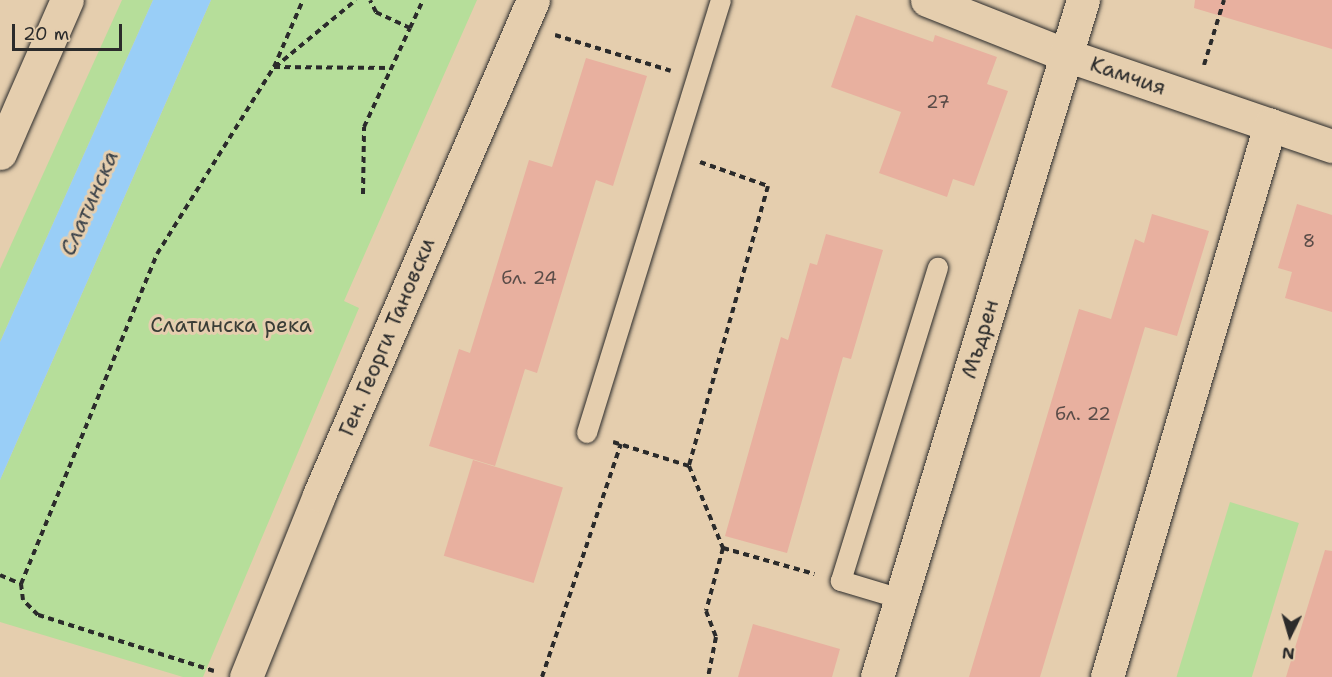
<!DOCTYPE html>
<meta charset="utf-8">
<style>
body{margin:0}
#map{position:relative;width:1332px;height:677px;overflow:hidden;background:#e5ceae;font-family:"Shantell Sans",sans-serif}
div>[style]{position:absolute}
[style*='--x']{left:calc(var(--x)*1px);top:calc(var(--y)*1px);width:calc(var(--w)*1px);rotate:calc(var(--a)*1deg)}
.green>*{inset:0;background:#b6de9a;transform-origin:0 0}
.water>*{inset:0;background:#99cef7}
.building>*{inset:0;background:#e8b09f;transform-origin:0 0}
.path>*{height:4px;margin-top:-2px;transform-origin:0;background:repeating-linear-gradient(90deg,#2b2b2b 0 6px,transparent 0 10.5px)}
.roads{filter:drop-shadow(0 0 2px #2b2b2b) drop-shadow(0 0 2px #2b2b2b)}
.service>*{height:20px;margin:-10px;padding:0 10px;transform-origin:10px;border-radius:10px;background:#e5ceae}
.minor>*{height:33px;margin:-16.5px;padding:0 16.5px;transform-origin:16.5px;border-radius:16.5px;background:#e5ceae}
.tertiary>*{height:33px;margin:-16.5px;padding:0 16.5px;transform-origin:16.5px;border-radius:16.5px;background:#e5ceae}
span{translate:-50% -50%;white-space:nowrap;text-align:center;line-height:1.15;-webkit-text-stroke:6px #e5ceae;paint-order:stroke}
.number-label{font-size:18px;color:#5a4c48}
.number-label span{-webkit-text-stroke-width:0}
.street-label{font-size:21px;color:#2b2b2b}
.park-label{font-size:21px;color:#393d36}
.water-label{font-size:22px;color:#3c434a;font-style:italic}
.north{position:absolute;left:1260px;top:605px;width:60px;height:60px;-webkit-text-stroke:4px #e5ceae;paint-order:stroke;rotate:185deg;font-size:16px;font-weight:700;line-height:24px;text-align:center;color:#2b2b2b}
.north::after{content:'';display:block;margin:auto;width:21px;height:27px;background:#2b2b2b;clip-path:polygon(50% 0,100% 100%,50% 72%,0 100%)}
.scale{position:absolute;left:12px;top:24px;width:110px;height:27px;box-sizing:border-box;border:3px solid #2b2b2b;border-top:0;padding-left:8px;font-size:18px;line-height:21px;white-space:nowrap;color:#2b2b2b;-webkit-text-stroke:4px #e5ceae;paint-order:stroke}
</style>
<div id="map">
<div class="green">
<div style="clip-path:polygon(122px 0,153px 0,0 342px,0 269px)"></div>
<div style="clip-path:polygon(211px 0,477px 0,344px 301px,359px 308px,203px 677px,183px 677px,0 622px,0 480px)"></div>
<div style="left:1230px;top:502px;width:72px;height:183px;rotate:17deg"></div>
</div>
<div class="water">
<div style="clip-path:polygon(153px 0,211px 0,0 480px,0 342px)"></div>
</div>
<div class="building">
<div style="clip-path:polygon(1195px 0,1332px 0,1332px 49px,1194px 8px)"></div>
<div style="clip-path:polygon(856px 15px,933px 42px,935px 35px,997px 57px,987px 84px,1008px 91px,974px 186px,953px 179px,947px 197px,879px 173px,901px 112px,831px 87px)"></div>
<div style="clip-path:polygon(586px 58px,647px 76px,613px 186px,596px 180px,537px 373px,525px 369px,495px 466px,429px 446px,459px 349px,470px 353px,529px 160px,552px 167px)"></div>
<div style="clip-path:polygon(1297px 204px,1332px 215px,1332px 312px,1285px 298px,1292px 272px,1278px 268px)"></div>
<div style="clip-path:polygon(1152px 214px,1209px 231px,1177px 336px,1145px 327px,1040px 677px,969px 677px,1079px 309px,1111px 319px,1135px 239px,1144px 243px)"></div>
<div style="clip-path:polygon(826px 234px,883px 250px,851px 359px,843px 357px,787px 553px,725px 536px,781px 337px,788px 340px,810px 263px,817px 265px)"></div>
<div style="left:473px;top:460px;width:94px;height:100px;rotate:17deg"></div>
<div style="clip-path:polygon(1325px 550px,1332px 551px,1332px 677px,1286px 677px)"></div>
<div style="clip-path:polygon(753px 624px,840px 649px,832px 677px,738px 677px)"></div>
</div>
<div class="path">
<div style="--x:410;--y:28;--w:31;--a:-65"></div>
<div style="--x:555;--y:35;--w:121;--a:17.2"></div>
<div style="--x:1204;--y:65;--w:68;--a:-72.9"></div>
<div style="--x:274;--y:67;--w:117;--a:0.5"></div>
<div style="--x:275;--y:67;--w:105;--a:-39.6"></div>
<div style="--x:700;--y:162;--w:72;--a:19.4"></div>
<div style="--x:768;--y:186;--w:291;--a:105.8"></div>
<div style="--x:689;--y:466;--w:89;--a:67.5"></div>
<div style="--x:723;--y:548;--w:65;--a:105.1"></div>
<div style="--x:706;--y:611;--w:28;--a:69"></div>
<div style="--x:716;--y:637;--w:41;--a:101.3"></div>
<div style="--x:363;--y:194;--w:67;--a:-89.1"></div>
<div style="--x:364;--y:127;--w:109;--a:-65.1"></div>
<div style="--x:410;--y:28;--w:38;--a:-155"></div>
<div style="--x:376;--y:12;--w:13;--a:-117"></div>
<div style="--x:613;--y:442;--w:80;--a:17.5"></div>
<div style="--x:723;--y:548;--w:95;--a:15.9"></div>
<div style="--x:0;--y:575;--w:23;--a:23"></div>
<div style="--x:214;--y:671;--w:185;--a:-162.3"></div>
<div style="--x:38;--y:615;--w:21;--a:-135"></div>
<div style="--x:23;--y:600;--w:16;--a:-97"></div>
<div style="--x:21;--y:584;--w:357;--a:-67.6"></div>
<div style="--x:157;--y:254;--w:221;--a:-58"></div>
<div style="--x:274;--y:67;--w:73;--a:-66.6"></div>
<div style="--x:542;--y:677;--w:246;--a:-71.3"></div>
</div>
<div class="roads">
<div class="service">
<div style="--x:587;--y:433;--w:453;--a:-72.8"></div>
<div style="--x:901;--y:599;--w:63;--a:-163.3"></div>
<div style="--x:841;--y:581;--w:328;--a:-72.8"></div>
</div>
<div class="minor">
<div style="--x:927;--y:0;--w:149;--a:21.6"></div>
<div style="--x:1066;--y:55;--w:281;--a:18.9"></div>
<div style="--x:246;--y:677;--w:196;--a:-68.1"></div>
<div style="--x:319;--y:495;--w:539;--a:-66.62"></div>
<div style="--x:877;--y:677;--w:708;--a:-73.08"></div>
<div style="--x:1107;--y:677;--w:576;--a:-73.55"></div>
</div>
<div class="tertiary">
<div style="--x:0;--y:153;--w:167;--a:-66.4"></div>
</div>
</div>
<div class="number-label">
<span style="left:938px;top:102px">27</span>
<span style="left:1309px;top:241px">8</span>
<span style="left:529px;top:278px">бл. 24</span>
<span style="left:1083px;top:414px">бл. 22</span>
</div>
<div class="street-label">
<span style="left:1128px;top:76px;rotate:19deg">Камчия</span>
<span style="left:387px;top:337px;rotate:-67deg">Ген. Георги Тановски</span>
<span style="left:980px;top:339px;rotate:-73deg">Мъдрен</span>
</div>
<div class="park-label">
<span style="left:231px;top:325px">Слатинска река</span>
</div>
<div class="water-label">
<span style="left:89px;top:203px;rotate:-66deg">Слатинска</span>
</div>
<div class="north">N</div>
<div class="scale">20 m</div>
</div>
